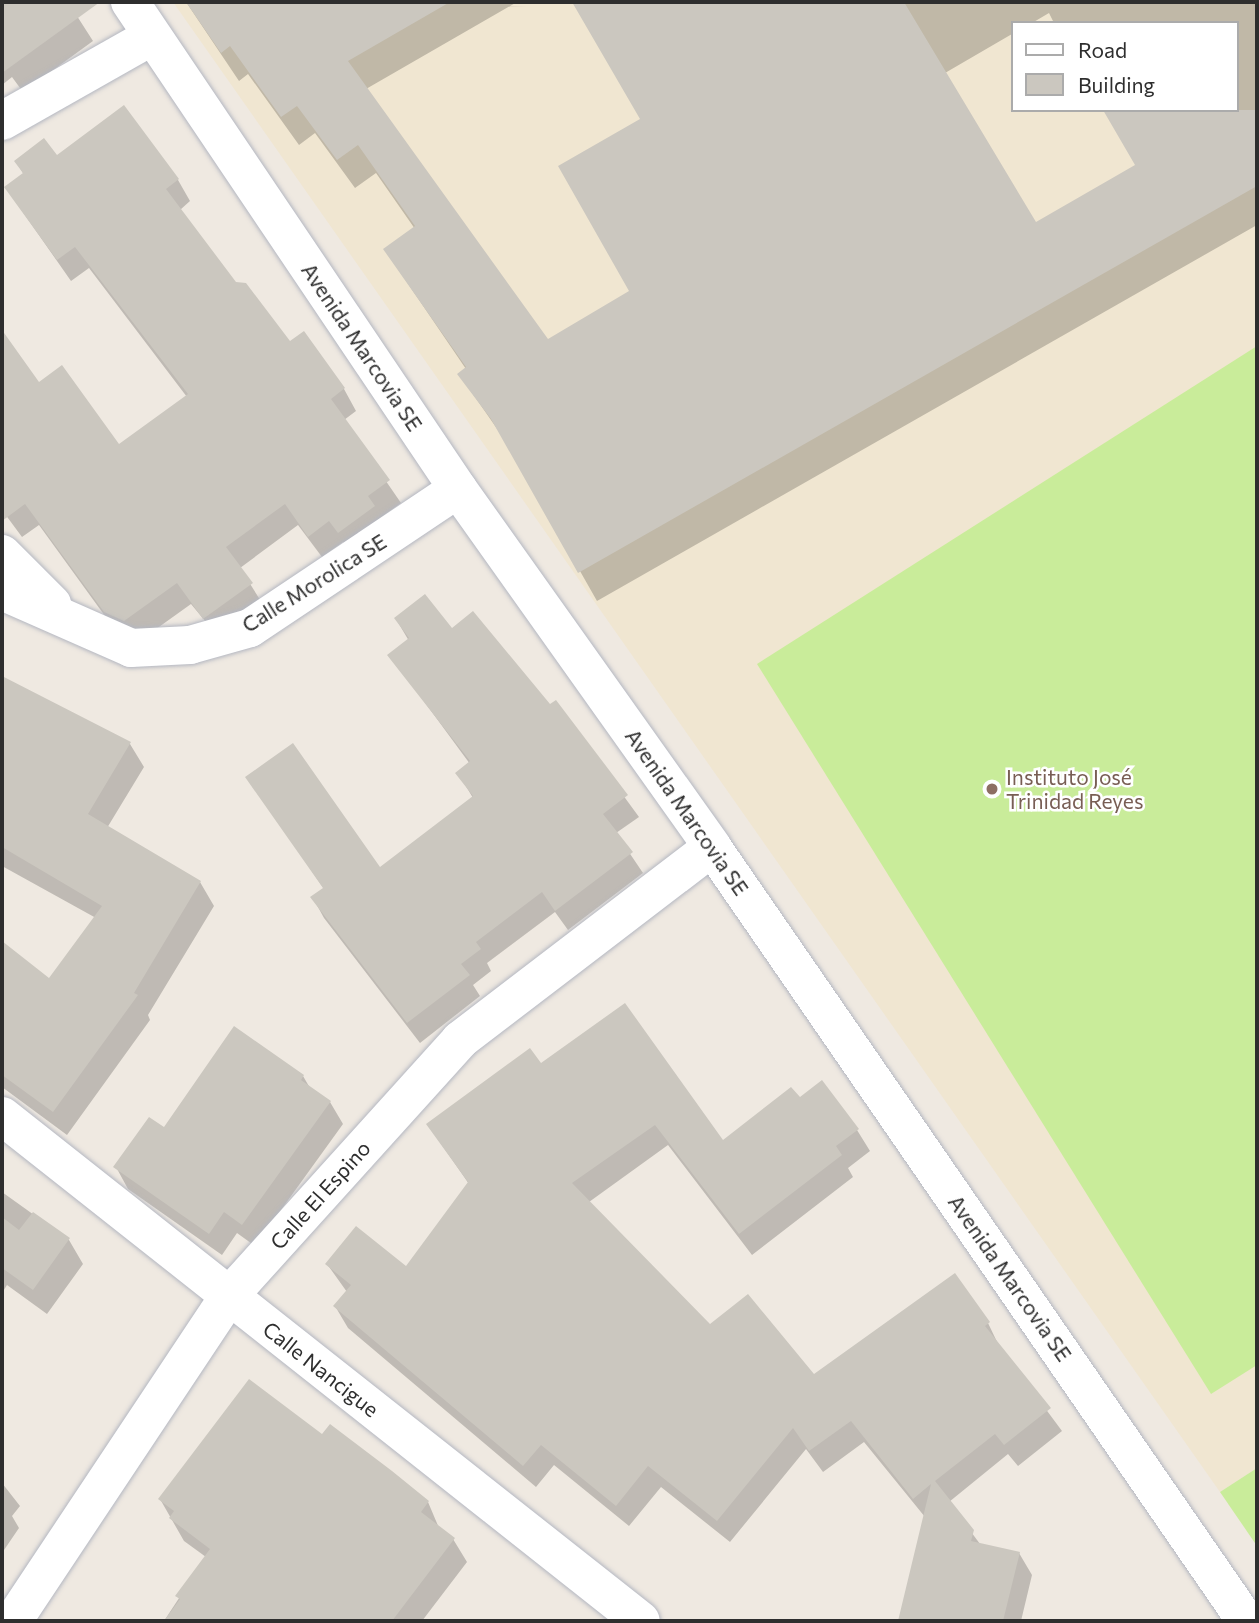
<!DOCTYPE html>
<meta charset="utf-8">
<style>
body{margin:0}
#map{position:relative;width:1259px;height:1623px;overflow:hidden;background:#efe9e1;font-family:Commissioner,sans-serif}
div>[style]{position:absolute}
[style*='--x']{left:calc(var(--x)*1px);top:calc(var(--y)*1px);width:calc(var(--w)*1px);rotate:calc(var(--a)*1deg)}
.education>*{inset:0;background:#f0e6d1}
.pitch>*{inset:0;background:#c9ec9a}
.shadow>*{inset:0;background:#0003}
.building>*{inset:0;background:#cbc7bf}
.roads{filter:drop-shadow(0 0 2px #b4b7c1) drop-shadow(0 0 2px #b4b7c1)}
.street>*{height:38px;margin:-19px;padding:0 19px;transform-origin:19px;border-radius:19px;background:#fff}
.secondary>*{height:38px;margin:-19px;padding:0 19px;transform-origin:19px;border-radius:19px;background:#fff}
.dots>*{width:19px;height:19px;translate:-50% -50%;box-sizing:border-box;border:4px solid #fff;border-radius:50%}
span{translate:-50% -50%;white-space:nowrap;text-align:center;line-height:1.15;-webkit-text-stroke:5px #fff;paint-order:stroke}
.street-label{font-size:21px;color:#2e2e2e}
.education-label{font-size:21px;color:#785e54}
.left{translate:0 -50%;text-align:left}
.frame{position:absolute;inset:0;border:4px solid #2e2e2e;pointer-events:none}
.legend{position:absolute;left:1011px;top:21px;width:228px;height:91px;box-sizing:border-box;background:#fff;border:2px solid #ababab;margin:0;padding:9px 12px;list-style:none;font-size:21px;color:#2e2e2e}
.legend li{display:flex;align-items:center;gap:14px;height:35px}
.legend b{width:35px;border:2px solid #ababab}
</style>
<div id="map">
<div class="education">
<div style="clip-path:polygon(evenodd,173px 2px,1257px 2px,1257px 1468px,1220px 1492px,173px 2px,1012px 23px,1236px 23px,1236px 110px,1012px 110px,1012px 23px)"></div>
</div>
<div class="pitch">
<div style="clip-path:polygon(1257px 346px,1257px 1365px,1211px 1394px,757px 664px)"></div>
<div style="clip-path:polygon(1257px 1468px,1257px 1546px,1220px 1492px)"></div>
</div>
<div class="shadow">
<div style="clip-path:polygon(2px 2px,68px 2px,93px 41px,23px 92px,12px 77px,2px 85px)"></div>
<div style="clip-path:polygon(evenodd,186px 2px,275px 2px,284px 14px,306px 2px,517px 2px,366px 89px,547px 341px,632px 292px,642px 120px,573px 2px,1257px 2px,1257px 225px,597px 601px,509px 446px,459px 374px,466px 369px,385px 250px,415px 229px,376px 173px,355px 188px,315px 133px,299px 145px,248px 74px,239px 81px,186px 2px,1049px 13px,1054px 23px,1236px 23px,1236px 110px,1036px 224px,945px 73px,1012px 34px,1012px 23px,1032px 23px,1049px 13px)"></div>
<div style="clip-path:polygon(57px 158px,178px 180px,190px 201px,180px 210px,235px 283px,290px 343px,304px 333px,344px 389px,356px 411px,344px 420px,401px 503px,380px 518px,352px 554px,343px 542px,322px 557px,298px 525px,240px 568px,264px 606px,220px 639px,191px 604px,138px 642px,118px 634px,39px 525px,22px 537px,2px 510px,2px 333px,38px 384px,119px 447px,187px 397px,89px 268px,71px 281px,6px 188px,24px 175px,16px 161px)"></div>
<div style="clip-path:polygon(396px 619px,452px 630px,549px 707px,555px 702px,639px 817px,616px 833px,643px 873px,568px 930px,555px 912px,487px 963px,491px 971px,473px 985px,480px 996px,420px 1043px,324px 918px,313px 898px,324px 889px,248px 777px,379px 869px,473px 798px,458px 773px,470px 764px,390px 655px,409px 641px)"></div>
<div style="clip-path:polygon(2px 678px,130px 744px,144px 767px,107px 828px,200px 882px,214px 906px,148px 1015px,150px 1020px,67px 1135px,2px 1087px,2px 943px,49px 981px,96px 918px,2px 866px)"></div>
<div style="clip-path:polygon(540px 1066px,722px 1142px,799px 1100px,857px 1130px,870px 1151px,848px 1168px,853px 1177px,752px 1255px,668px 1145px,589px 1202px,710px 1326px,814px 1376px,988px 1323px,999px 1346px,1062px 1431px,1018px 1466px,1008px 1454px,949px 1502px,980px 1544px,1019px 1553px,1032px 1575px,1021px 1621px,899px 1621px,925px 1517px,864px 1442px,823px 1472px,806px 1449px,730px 1542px,661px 1487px,629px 1526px,554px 1465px,536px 1487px,348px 1328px,335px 1306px,347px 1292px,327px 1264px,406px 1269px,469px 1184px,428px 1125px)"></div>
<div style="clip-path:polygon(303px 1076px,310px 1088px,330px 1102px,343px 1124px,255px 1246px,237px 1233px,222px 1255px,128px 1189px,116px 1167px)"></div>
<div style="clip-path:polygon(2px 1192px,69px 1240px,83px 1264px,47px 1314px,7px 1285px,2px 1293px)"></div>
<div style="clip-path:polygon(323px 1436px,428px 1502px,439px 1528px,453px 1539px,467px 1562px,422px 1621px,164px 1621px,206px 1557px,184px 1541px,160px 1499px)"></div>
<div style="clip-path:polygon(2px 1483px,20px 1506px,12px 1516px,19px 1528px,2px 1553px)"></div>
</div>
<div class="building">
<div style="clip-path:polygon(2px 2px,100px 2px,2px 73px)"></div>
<div style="clip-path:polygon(186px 2px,450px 2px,348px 61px,548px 339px,629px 291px,558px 166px,640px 119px,572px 2px,904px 2px,1036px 222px,1135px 165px,1103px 110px,1257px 110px,1257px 186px,578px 573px,491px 419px,457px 374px,466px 367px,383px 249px,415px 226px,358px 145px,337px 160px,297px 106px,281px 117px,230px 46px,221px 53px)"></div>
<div style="clip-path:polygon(124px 105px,179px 179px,166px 189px,236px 282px,246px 283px,290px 341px,304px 331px,345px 388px,331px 399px,390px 480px,368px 496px,375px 506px,338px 533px,329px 521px,308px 537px,285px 504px,226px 547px,253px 583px,203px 619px,177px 583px,124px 621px,104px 612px,25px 504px,2px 521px,2px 330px,39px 382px,62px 365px,119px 444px,188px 394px,75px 247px,57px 260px,4px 187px,23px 173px,14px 161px,44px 138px,57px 155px)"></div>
<div style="clip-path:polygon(425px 594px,452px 628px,473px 611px,550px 704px,556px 700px,628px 795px,603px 814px,633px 852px,555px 911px,542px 892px,476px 942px,481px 949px,461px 964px,470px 975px,407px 1023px,310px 897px,323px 888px,245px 777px,293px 743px,380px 867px,473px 796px,455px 773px,470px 761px,387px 655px,409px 638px,394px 618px)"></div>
<div style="clip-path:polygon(2px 676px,131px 742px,88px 814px,201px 881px,134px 993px,138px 995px,53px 1112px,2px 1075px,2px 941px,49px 978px,102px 906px,2px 847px)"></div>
<div style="clip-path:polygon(625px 1003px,723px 1140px,791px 1087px,800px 1097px,822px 1080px,859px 1129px,836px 1146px,842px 1155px,739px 1234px,655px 1125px,572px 1183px,710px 1324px,748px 1294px,814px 1374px,955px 1273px,990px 1322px,985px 1326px,1051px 1408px,1004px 1445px,995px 1434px,935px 1481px,974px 1530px,971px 1541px,1020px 1552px,1003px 1621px,898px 1621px,931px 1484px,913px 1499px,851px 1421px,809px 1451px,793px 1428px,717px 1521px,648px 1466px,616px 1506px,541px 1445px,523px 1466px,333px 1306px,351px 1285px,325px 1264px,356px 1226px,406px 1266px,468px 1182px,426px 1124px,530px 1048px,541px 1063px)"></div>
<div style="clip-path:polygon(234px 1026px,304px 1075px,301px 1080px,331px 1101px,242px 1225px,224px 1212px,209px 1234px,113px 1167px,149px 1117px,164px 1127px)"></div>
<div style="clip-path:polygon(33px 1212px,70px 1238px,33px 1290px,2px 1268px,2px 1217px,19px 1230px)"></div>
<div style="clip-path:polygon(249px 1379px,322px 1434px,330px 1424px,392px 1471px,429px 1501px,421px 1512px,455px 1538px,392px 1621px,164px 1621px,180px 1599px,175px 1596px,210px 1549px,169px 1518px,174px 1511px,158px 1499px)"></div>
</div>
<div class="roads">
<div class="street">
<div style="--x:2;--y:121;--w:172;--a:-29.5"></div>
<div style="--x:2;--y:554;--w:71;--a:45"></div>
<div style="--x:2;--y:591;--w:141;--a:23.8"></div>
<div style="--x:131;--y:648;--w:59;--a:-2.9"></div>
<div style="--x:190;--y:645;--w:62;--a:-15.8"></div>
<div style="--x:250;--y:628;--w:250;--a:-33.8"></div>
<div style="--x:2;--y:1116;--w:814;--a:38.32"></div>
<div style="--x:13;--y:1621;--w:390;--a:-56.4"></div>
<div style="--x:229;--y:1296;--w:345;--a:-47.9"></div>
<div style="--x:460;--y:1040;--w:317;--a:-37.4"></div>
</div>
<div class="secondary">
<div style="--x:130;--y:2;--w:587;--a:56.04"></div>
<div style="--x:458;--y:489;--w:439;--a:54.6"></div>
<div style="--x:712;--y:847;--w:940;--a:55.4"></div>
</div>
</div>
<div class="dots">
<div style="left:992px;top:789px;background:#8d6e63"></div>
</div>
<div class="street-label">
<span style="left:362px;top:347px;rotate:56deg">Avenida Marcovia SE</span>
<span style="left:314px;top:583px;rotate:-32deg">Calle Morolica SE</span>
<span style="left:687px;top:812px;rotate:55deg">Avenida Marcovia SE</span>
<span style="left:320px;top:1195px;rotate:-48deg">Calle El Espino</span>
<span style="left:1010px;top:1278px;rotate:55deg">Avenida Marcovia SE</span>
<span style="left:321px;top:1369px;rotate:38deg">Calle Nancigue</span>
</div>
<div class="education-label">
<span class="left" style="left:1006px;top:789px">Instituto José<br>Trinidad Reyes</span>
</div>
<div class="frame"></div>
<ul class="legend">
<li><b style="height:9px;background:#fff"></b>Road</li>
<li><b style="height:19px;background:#cbc7bf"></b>Building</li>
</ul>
</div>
